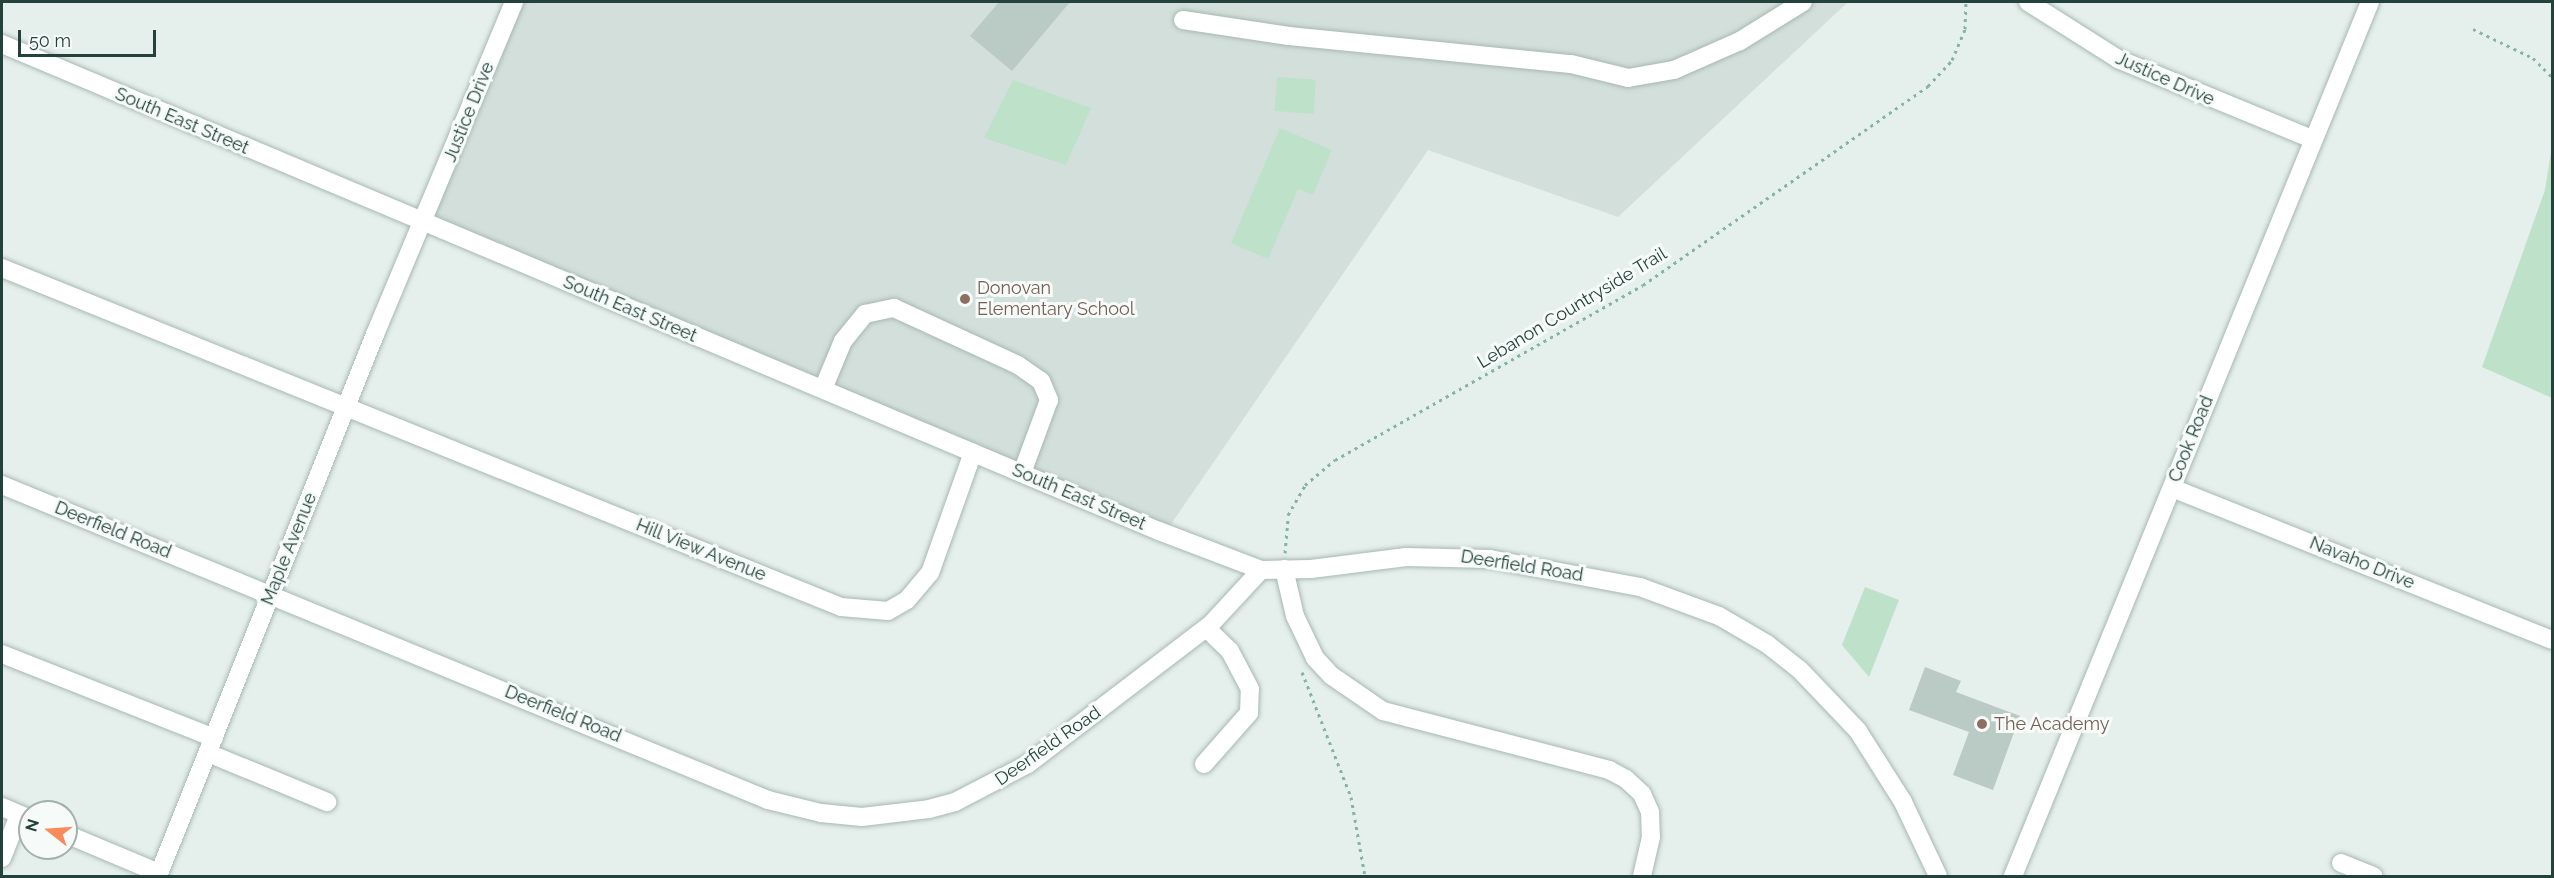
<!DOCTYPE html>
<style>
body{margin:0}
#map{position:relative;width:2554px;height:878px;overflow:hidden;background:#e5efeb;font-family:Raleway,sans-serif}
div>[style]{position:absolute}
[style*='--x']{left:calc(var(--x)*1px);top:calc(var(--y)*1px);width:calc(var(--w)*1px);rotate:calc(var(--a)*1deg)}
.built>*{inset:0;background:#d3dfda}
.green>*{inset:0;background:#bde1c9;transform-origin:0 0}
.building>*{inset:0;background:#bacac4}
.path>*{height:3px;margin-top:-1.5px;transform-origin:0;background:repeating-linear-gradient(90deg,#84b4a8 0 3px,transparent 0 7.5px)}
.roads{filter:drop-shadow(0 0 2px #a7b8b3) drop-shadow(0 0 2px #a7b8b3)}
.minor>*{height:18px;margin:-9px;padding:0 9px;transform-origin:9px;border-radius:9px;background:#fff}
.dots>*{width:16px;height:16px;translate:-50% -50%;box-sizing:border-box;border:3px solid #f6fbf9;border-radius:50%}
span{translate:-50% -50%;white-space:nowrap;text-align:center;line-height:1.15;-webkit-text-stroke:6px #f6fbf9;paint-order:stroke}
.street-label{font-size:18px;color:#23423c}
.education-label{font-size:18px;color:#785e54}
.left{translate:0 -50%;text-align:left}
.frame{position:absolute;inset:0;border:3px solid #23423c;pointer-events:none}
.north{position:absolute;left:18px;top:800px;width:60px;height:60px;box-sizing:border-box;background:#f6fbf9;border:2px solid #a2b1ad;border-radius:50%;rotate:287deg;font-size:16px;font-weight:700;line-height:24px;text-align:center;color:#23423c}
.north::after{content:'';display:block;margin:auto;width:21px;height:27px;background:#f98a5a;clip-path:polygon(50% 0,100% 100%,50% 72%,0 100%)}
.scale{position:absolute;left:18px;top:30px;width:138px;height:27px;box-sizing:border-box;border:3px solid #23423c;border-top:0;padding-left:8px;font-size:18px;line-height:21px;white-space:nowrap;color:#23423c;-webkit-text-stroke:4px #f6fbf9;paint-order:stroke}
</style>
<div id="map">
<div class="built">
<div style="clip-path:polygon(514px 2px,1848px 2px,1618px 217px,1428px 150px,1165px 533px,423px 222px)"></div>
</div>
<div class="green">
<div style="left:1277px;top:77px;width:39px;height:34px;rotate:4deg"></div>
<div style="clip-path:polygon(1013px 80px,1091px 108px,1066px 165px,984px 138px)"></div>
<div style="clip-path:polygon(1280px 128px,1332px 150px,1313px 195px,1298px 189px,1268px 259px,1231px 243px)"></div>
<div style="clip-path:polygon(2552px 146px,2552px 398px,2482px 367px,2545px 190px)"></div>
<div style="clip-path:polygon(1865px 587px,1899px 600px,1869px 677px,1842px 645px)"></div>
</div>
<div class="building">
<div style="clip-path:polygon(999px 2px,1070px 2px,1012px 71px,970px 36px)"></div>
<div style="clip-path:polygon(1925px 667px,1961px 681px,1956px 692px,2020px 716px,1993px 790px,1953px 775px,1969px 732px,1909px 710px)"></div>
</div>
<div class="path">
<div style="--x:2473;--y:29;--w:67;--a:25.8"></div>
<div style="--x:2533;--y:58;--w:27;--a:45"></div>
<div style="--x:1285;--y:553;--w:38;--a:-85"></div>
<div style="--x:1288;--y:515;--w:34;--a:-60"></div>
<div style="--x:1305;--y:485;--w:39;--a:-40"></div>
<div style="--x:1335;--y:460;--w:354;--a:-29.6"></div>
<div style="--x:1643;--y:285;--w:348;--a:-34.9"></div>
<div style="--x:1928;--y:86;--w:35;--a:-47"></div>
<div style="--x:1952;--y:60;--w:34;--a:-67"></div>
<div style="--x:1965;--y:29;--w:27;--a:-88"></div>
<div style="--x:1302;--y:672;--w:134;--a:68.6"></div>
<div style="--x:1351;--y:797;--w:80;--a:80"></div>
</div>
<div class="roads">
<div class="minor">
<div style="--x:2028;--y:2;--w:107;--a:32.3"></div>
<div style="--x:2118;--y:59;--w:210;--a:22.4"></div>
<div style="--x:1183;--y:20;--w:107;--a:8.6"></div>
<div style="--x:1289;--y:36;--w:283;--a:5.7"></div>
<div style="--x:1571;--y:64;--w:59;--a:13.8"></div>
<div style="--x:1628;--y:78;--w:47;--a:-9.9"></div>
<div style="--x:1674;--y:70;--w:72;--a:-23.7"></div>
<div style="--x:1740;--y:41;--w:74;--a:-31.8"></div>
<div style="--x:2;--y:44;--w:1255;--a:22.83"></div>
<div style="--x:1159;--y:531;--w:109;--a:20.9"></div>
<div style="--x:1261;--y:570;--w:50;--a:-1.1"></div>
<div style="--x:1311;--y:569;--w:96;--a:-7.2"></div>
<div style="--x:1406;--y:557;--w:84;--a:1.4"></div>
<div style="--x:1490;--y:559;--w:153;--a:10.6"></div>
<div style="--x:1640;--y:587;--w:84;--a:20.2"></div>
<div style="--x:1719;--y:616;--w:56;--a:30.3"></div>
<div style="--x:1767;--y:644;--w:42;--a:38.2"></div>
<div style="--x:1800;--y:670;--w:84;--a:46.4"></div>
<div style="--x:1858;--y:731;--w:84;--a:57.6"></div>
<div style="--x:1903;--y:802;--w:82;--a:64.7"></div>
<div style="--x:2;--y:268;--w:905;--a:22"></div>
<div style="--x:841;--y:607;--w:47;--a:4.9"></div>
<div style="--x:888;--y:611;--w:22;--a:-30"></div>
<div style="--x:907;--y:600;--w:35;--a:-50"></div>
<div style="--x:930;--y:573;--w:128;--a:-70.4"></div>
<div style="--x:823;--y:389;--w:52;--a:-67.4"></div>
<div style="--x:843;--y:341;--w:35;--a:-51"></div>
<div style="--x:865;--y:314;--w:30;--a:-12"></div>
<div style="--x:894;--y:308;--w:136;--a:24.7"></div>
<div style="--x:1018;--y:365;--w:28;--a:35"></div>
<div style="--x:1041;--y:381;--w:21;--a:67"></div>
<div style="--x:1049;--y:400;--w:78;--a:110.3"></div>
<div style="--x:2;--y:485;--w:828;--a:22.35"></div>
<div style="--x:768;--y:800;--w:55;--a:13.8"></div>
<div style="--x:821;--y:813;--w:41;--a:5.6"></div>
<div style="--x:862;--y:817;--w:67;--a:-6.8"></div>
<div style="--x:929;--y:809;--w:27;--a:-15"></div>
<div style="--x:955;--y:802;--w:82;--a:-27.5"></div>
<div style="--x:1028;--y:764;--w:230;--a:-37.4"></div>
<div style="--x:1211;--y:624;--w:74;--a:-47.2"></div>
<div style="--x:2172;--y:488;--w:409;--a:21.8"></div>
<div style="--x:1284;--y:569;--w:48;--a:76.8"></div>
<div style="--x:1295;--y:616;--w:47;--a:64.5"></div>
<div style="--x:1315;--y:658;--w:25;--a:47"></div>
<div style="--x:1332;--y:676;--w:62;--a:34.5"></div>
<div style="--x:1383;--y:711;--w:234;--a:14.6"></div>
<div style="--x:1609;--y:770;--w:19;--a:28"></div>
<div style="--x:1626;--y:779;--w:22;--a:43"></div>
<div style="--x:1642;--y:794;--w:20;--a:66"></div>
<div style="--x:1650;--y:812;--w:25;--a:88"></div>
<div style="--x:1651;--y:837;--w:40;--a:103"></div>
<div style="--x:2;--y:654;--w:228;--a:21.6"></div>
<div style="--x:208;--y:753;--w:129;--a:22.4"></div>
<div style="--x:1204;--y:764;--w:68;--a:-48.6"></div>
<div style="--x:1249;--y:713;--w:24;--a:-88"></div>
<div style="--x:1250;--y:689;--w:43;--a:-117.8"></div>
<div style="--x:1230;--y:651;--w:33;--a:-136"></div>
<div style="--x:2;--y:807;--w:30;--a:23"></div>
<div style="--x:66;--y:834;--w:101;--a:22.8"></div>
<div style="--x:2;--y:858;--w:46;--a:-68.4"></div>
<div style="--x:2341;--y:863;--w:35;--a:22"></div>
<div style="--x:158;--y:876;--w:586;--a:-68.16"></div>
<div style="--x:376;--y:332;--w:358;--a:-67.3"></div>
<div style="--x:2013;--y:876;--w:944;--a:-67.78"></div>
</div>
</div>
<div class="dots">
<div style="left:965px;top:299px;background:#8d6e63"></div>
<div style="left:1982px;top:724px;background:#8d6e63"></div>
</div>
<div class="street-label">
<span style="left:2165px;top:79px;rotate:24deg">Justice Drive</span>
<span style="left:469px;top:112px;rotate:-68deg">Justice Drive</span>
<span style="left:182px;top:121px;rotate:23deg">South East Street</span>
<span style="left:1572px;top:308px;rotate:-31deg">Lebanon Countryside Trail</span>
<span style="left:630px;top:309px;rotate:23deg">South East Street</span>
<span style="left:2191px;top:439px;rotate:-68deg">Cook Road</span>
<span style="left:1079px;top:497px;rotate:23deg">South East Street</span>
<span style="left:113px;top:530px;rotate:22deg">Deerfield Road</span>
<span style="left:289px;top:549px;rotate:-68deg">Maple Avenue</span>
<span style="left:701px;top:550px;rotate:22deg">Hill View Avenue</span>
<span style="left:2362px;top:563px;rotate:22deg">Navaho Drive</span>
<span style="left:1522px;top:566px;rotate:9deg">Deerfield Road</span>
<span style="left:563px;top:714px;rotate:22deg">Deerfield Road</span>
<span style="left:1048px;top:746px;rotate:-35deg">Deerfield Road</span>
</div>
<div class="education-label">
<span class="left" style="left:977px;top:299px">Donovan<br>Elementary School</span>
<span class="left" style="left:1994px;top:724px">The Academy</span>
</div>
<div class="frame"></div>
<div class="north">N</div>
<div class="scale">50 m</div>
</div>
